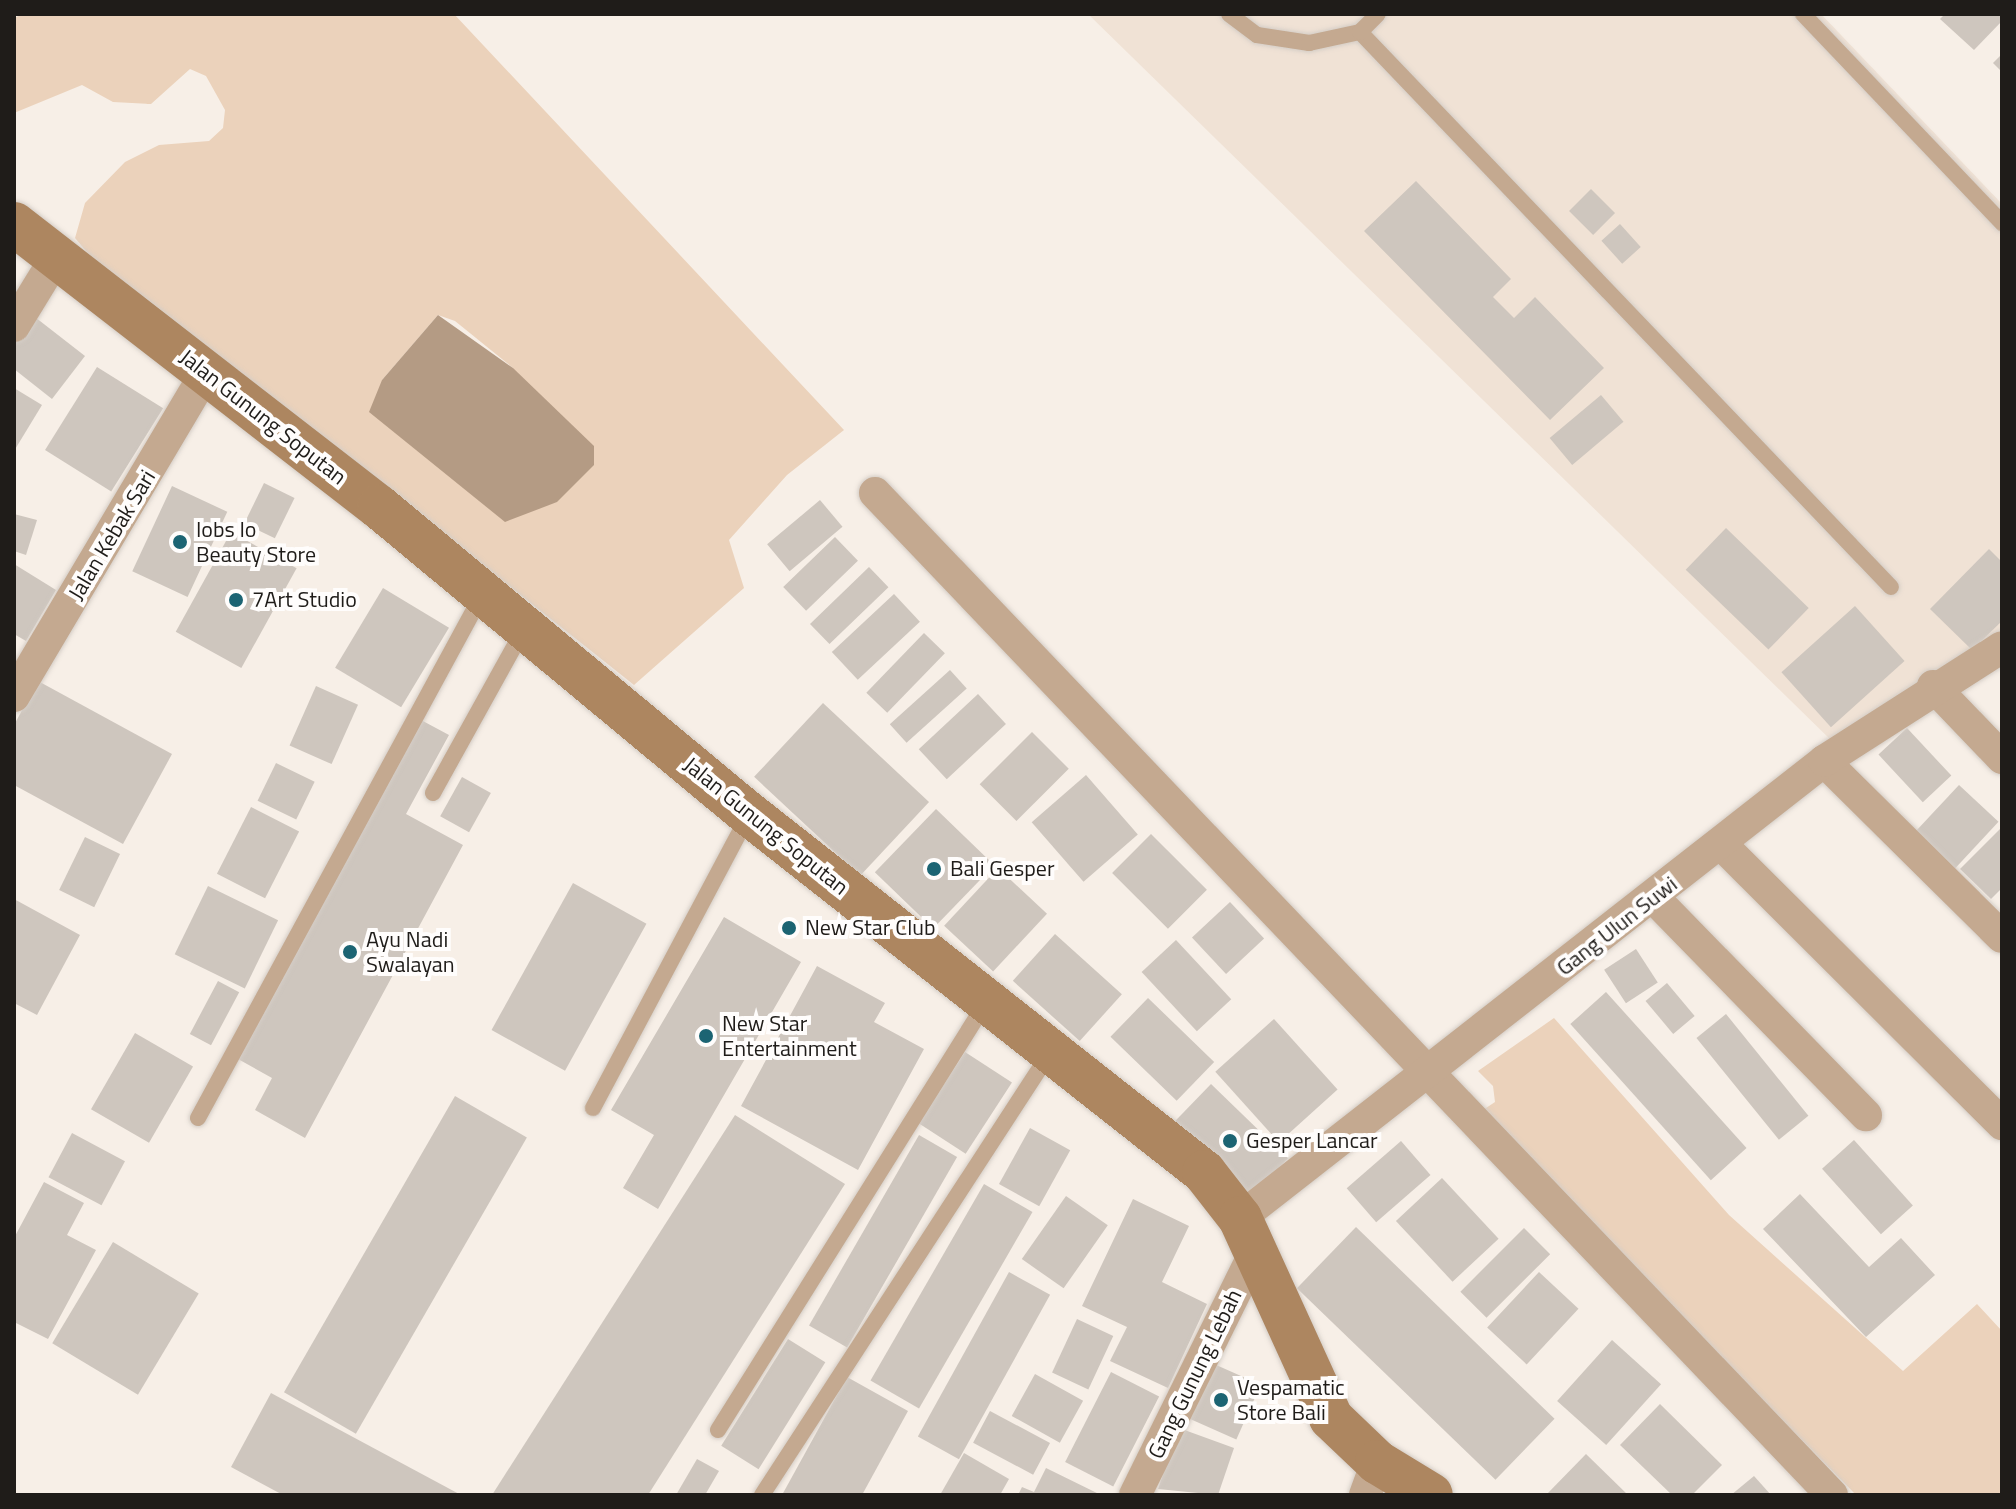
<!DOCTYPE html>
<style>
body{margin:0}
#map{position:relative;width:2016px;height:1509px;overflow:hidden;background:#f7efe7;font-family:"Titillium Web",sans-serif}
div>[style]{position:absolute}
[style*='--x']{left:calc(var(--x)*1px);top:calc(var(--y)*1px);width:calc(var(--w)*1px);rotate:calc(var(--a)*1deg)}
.built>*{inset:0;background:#f0e2d5}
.green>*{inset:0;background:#ebd2bb}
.water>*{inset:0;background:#b49b84}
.building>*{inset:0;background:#cec6be;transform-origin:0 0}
.roads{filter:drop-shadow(0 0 2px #d4cdc6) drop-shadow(0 0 2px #d4cdc6)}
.lane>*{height:16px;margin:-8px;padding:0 8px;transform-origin:8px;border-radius:8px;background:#c4a990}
.street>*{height:32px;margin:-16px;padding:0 16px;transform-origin:16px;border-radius:16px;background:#c4a990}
.secondary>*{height:44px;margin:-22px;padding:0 22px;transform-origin:22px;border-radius:22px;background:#ad8660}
.dots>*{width:22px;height:22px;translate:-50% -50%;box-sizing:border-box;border:4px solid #fffdfc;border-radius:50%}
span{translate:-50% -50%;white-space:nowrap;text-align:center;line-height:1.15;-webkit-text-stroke:8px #fffdfc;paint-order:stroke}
.street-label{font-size:22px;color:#1f1c19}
.poi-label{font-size:22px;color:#1f1c19}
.left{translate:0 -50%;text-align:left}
.frame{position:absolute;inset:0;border:16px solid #1f1c19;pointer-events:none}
</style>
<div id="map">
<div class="built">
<div style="clip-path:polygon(1088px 14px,1821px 14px,2002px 204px,2002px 648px,1837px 746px)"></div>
</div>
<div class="green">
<div style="clip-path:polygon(evenodd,23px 14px,454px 14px,844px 430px,787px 475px,729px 540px,744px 588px,634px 685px,146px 298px,114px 284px,75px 238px,85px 203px,125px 162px,159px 145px,209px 141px,223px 128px,225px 110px,206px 76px,190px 69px,151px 104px,113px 102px,82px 85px,14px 113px,14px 18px,23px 14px,438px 315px,455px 321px,513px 368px,382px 380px,438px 315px)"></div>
<div style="clip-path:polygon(1554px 1018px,1729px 1215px,1903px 1371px,1977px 1304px,2002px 1331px,2002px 1495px,1856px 1495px,1480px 1112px,1495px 1102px,1493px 1086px,1478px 1071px)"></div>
</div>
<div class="water">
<div style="clip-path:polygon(438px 315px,513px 368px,594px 446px,594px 465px,557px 502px,505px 522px,369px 412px,382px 380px)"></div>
</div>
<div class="building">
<div style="clip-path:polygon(1945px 14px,2002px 14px,2002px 21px,1974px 50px,1940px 19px)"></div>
<div style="clip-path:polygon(2002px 54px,2002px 72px,1993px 63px)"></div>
<div style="clip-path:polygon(1416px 181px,1511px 279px,1493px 297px,1514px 318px,1535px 297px,1604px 368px,1550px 420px,1364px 231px)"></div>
<div style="left:1591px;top:189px;width:34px;height:31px;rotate:45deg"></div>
<div style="left:1620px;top:224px;width:31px;height:25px;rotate:48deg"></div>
<div style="clip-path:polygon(31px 314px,85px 356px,52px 399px,14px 369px,14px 335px)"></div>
<div style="left:97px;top:367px;width:78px;height:98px;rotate:32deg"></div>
<div style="clip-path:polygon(14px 388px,42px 405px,14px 451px)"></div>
<div style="left:1601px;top:395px;width:35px;height:67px;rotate:50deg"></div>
<div style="left:264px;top:483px;width:34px;height:45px;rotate:26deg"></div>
<div style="left:172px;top:486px;width:61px;height:94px;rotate:25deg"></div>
<div style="left:820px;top:500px;width:35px;height:69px;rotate:50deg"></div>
<div style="clip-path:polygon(14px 514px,37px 520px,26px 555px,14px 551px)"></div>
<div style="left:1726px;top:528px;width:115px;height:58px;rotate:44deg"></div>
<div style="left:231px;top:532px;width:75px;height:114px;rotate:29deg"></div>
<div style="left:835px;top:537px;width:33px;height:72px;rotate:46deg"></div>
<div style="clip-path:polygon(1989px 549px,2002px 562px,2002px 621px,1972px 650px,1930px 609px)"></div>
<div style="clip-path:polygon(14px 564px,56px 590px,26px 641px,14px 634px)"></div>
<div style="left:869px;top:567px;width:28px;height:82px;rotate:46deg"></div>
<div style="left:383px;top:588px;width:77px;height:93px;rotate:31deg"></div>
<div style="left:894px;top:594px;width:38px;height:85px;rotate:47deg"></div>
<div style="left:1855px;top:606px;width:74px;height:99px;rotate:48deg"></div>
<div style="left:924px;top:633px;width:29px;height:83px;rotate:44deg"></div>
<div style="left:950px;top:670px;width:25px;height:81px;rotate:48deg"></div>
<div style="clip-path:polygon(38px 681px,172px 754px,123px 844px,14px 785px,14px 725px)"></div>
<div style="left:316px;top:686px;width:46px;height:65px;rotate:24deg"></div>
<div style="left:978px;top:694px;width:41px;height:81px;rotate:47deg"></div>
<div style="left:823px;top:703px;width:145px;height:101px;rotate:43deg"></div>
<div style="clip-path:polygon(421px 720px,449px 735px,406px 814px,463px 845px,305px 1138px,255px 1110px,272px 1078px,238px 1059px)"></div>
<div style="left:1907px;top:728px;width:65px;height:39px;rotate:47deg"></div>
<div style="left:1032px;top:732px;width:52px;height:74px;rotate:45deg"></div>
<div style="left:276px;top:763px;width:43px;height:42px;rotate:26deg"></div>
<div style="left:1086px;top:775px;width:79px;height:72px;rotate:49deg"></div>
<div style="left:462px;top:777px;width:33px;height:45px;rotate:29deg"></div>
<div style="left:1959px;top:785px;width:54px;height:74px;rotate:43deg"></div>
<div style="left:251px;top:807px;width:54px;height:75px;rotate:27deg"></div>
<div style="left:936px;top:809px;width:81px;height:88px;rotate:44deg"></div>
<div style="clip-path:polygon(2002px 827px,2002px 888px,1991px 899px,1960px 869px)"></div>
<div style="left:1151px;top:834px;width:79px;height:55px;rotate:45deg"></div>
<div style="left:85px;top:837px;width:39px;height:59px;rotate:26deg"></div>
<div style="left:998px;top:868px;width:67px;height:79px;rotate:43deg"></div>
<div style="left:573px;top:883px;width:84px;height:168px;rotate:29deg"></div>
<div style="left:208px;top:886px;width:78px;height:76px;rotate:26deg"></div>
<div style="clip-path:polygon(14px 899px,80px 935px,37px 1015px,14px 1003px)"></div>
<div style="left:1230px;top:902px;width:50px;height:52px;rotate:47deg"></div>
<div style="clip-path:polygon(724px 917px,801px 962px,658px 1209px,623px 1188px,654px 1135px,611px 1110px)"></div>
<div style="left:1055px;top:934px;width:90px;height:63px;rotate:42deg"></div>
<div style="left:1176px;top:940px;width:81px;height:47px;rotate:47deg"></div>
<div style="left:1636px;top:949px;width:40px;height:38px;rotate:57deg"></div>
<div style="clip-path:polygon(817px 966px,885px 1003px,874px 1022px,924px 1049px,858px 1170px,741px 1106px)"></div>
<div style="left:218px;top:981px;width:24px;height:60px;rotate:28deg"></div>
<div style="left:1667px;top:983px;width:43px;height:28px;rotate:50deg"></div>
<div style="left:1606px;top:992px;width:210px;height:48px;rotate:48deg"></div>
<div style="left:1148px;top:998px;width:92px;height:54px;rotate:44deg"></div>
<div style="left:1726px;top:1014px;width:131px;height:38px;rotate:51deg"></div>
<div style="left:1274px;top:1019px;width:95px;height:79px;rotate:48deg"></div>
<div style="left:135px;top:1033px;width:67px;height:88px;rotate:30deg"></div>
<div style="left:965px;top:1052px;width:56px;height:85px;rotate:33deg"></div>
<div style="left:1211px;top:1084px;width:107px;height:55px;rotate:44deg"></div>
<div style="left:455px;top:1096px;width:83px;height:342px;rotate:30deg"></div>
<div style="clip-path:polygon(735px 1115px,845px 1184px,648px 1495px,492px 1495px)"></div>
<div style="left:1030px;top:1128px;width:46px;height:64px;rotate:29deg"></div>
<div style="left:72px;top:1133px;width:60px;height:50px;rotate:28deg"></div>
<div style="left:919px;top:1135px;width:44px;height:220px;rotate:30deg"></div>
<div style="left:1854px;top:1140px;width:88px;height:43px;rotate:48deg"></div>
<div style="left:1401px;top:1141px;width:45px;height:72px;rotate:49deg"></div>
<div style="left:1442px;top:1178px;width:83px;height:63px;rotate:47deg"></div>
<div style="clip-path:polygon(44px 1182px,84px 1203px,67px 1235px,96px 1250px,48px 1339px,14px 1322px,14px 1238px)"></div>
<div style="left:984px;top:1184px;width:56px;height:227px;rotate:30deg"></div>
<div style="clip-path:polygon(1800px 1194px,1869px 1267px,1901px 1238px,1935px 1275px,1866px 1337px,1763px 1229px)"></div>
<div style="left:1066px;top:1196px;width:51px;height:77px;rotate:35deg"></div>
<div style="clip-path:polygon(1133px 1199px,1189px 1226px,1162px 1282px,1207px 1304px,1168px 1388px,1110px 1361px,1127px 1327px,1082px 1306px)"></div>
<div style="left:1356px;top:1227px;width:276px;height:85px;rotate:44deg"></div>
<div style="left:1524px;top:1228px;width:37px;height:90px;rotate:45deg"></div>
<div style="left:113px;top:1242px;width:100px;height:118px;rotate:31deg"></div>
<div style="left:1009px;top:1272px;width:47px;height:188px;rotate:29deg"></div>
<div style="left:1539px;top:1272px;width:54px;height:76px;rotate:43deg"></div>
<div style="left:1077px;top:1319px;width:40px;height:59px;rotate:25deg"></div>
<div style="left:788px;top:1339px;width:44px;height:126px;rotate:32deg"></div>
<div style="left:1612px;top:1340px;width:66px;height:82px;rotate:42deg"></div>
<div style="left:1205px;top:1360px;width:61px;height:60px;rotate:24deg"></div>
<div style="left:1111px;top:1372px;width:54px;height:101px;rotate:27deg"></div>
<div style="left:1035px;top:1374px;width:55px;height:48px;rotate:29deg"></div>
<div style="clip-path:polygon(847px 1377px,908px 1411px,862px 1495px,782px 1495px)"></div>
<div style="clip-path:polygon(271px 1393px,461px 1495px,283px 1495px,231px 1467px)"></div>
<div style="clip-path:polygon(1660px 1404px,1722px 1465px,1692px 1495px,1672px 1495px,1620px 1445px)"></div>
<div style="left:990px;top:1411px;width:68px;height:36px;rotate:28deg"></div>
<div style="clip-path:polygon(1179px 1428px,1234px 1448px,1218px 1495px,1158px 1489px)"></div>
<div style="clip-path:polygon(964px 1453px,1009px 1479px,1000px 1495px,940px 1495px)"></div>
<div style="clip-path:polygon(1586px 1454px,1628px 1495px,1546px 1495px)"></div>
<div style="clip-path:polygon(697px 1459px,719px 1471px,705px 1495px,676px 1495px)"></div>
<div style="clip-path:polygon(1046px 1468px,1101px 1495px,1018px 1495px,1022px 1487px,1034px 1492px)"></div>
<div style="clip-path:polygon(1754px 1476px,1771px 1495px,1731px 1495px)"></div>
</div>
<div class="roads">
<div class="lane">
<div style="--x:1229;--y:14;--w:35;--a:37"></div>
<div style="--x:1257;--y:35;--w:53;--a:8.7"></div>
<div style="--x:1309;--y:43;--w:52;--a:-12.2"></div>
<div style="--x:1360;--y:32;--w:768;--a:46.27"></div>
<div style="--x:1803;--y:14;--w:289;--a:46.4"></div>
<div style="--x:1360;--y:32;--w:25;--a:-45"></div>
<div style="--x:433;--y:793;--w:188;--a:-61"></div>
<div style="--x:593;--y:1108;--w:330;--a:-62"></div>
<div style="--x:198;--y:1118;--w:595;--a:-61.5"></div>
<div style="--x:718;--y:1430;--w:503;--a:-57.92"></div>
<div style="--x:762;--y:1495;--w:530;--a:-56.94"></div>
</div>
<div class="street">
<div style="--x:14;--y:326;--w:79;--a:-58.5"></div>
<div style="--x:875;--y:493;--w:1386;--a:46.32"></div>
<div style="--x:1933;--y:686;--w:100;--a:46.2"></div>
<div style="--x:14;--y:696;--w:377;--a:-59.3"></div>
<div style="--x:1824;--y:761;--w:250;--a:44.7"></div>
<div style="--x:1723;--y:846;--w:394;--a:44.9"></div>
<div style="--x:1653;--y:897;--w:305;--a:45.7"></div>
<div style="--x:1240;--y:1218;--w:742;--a:-38.04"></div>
<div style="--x:1824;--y:761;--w:211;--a:-32.6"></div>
<div style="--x:1135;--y:1495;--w:271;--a:-63.7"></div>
<div style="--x:1365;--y:1495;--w:35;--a:-70"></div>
</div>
<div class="secondary">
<div style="--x:14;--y:224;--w:462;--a:37.8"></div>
<div style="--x:379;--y:507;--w:481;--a:39.7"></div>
<div style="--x:749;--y:814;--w:579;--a:38.2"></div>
<div style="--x:1204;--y:1172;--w:58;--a:52"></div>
<div style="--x:1240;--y:1218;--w:220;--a:65.5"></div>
<div style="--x:1331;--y:1418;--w:64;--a:43.7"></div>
<div style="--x:1377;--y:1462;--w:63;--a:31.4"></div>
</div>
</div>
<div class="dots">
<div style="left:180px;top:542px;background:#1c6473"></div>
<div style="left:236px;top:600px;background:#1c6473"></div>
<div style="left:934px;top:869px;background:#1c6473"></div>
<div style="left:789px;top:928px;background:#1c6473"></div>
<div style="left:350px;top:952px;background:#1c6473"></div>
<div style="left:706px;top:1036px;background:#1c6473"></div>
<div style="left:1230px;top:1141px;background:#1c6473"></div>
<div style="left:1221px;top:1400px;background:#1c6473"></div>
</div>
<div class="street-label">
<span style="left:263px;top:417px;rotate:38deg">Jalan Gunung Soputan</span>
<span style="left:112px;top:535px;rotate:-59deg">Jalan Kebak Sari</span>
<span style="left:766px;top:826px;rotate:39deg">Jalan Gunung Soputan</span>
<span style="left:1617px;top:926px;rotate:-38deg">Gang Ulun Suwi</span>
<span style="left:1195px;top:1374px;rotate:-64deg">Gang Gunung Lebah</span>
</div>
<div class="poi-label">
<span class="left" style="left:196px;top:542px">Iobs Io<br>Beauty Store</span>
<span class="left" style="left:252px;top:600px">7Art Studio</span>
<span class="left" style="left:950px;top:869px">Bali Gesper</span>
<span class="left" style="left:805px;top:928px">New Star Club</span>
<span class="left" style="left:366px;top:952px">Ayu Nadi<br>Swalayan</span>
<span class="left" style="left:722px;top:1036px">New Star<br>Entertainment</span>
<span class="left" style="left:1246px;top:1141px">Gesper Lancar</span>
<span class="left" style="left:1237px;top:1400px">Vespamatic<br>Store Bali</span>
</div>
<div class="frame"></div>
</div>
